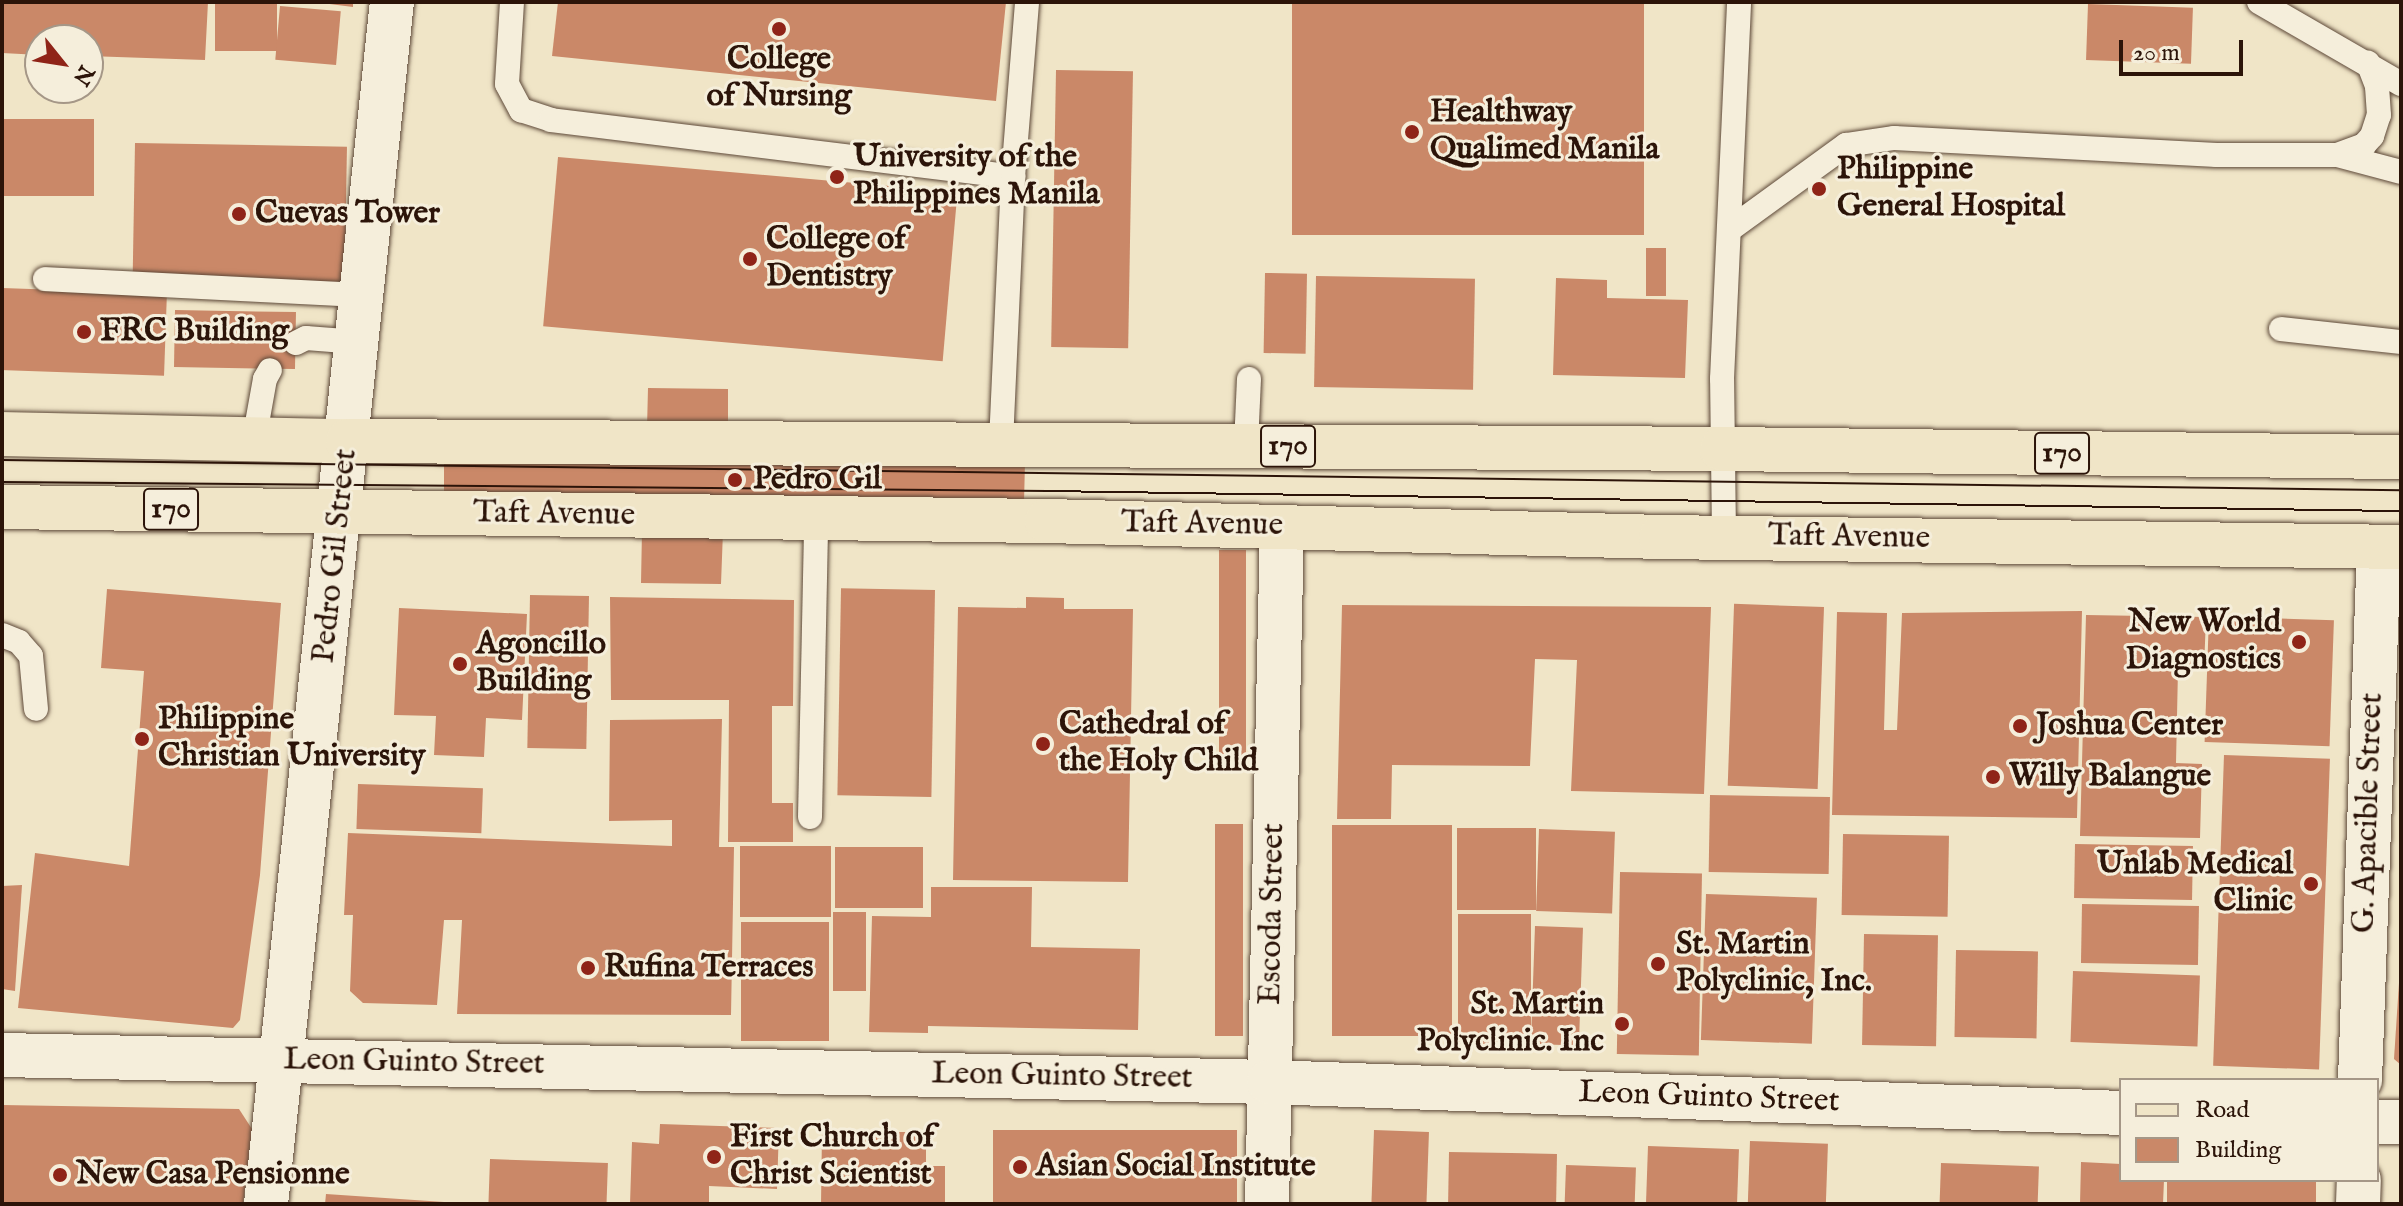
<!DOCTYPE html>
<style>
body{margin:0}
#map{position:relative;width:2403px;height:1206px;overflow:hidden;background:#f0e5c7;font-family:"IM FELL English",serif}
div>[style]{position:absolute}
[style*='--x']{left:calc(var(--x)*1px);top:calc(var(--y)*1px);width:calc(var(--w)*1px);rotate:calc(var(--a)*1deg)}
.building>*{inset:0;background:#ca8868;transform-origin:0 0}
.roads{filter:drop-shadow(0 0 2px #5d4838) drop-shadow(0 0 2px #5d4838)}
.lane>*{height:24px;margin:-12px;padding:0 12px;transform-origin:12px;border-radius:12px;background:#f5eedb}
.street>*{height:44px;margin:-22px;padding:0 22px;transform-origin:22px;border-radius:22px;background:#f5eedb}
.secondary>*{height:44px;margin:-22px;padding:0 22px;transform-origin:22px;border-radius:22px;background:#f5eedb}
.primary>*{height:44px;margin:-22px;padding:0 22px;transform-origin:22px;border-radius:22px;background:#f0e5c7}
.tram>*{height:2px;margin:-1px;padding:0 1px;transform-origin:1px;border-radius:1px;background:#2c1409}
.dots>*{width:22px;height:22px;translate:-50% -50%;box-sizing:border-box;border:4px solid #f5eedb;border-radius:50%}
span{translate:-50% -50%;white-space:nowrap;text-align:center;line-height:1.15;-webkit-text-stroke:6px #f5eedb;paint-order:stroke}
.shield-label span{padding:2px 6px;background:#f5eedb;border:2px solid;border-radius:6px;-webkit-text-stroke-width:0}
.shield-label{font-size:30px;color:#2c1409;font-weight:700}
.poi-label{font-size:32px;color:#2c1409;font-weight:700}
.left{translate:0 -50%;text-align:left}
.right{translate:-100% -50%;text-align:right}
.street-label{font-size:32px;color:#2c1409}
.frame{position:absolute;inset:0;border:4px solid #2c1409;pointer-events:none}
.legend{position:absolute;left:2119px;top:1078px;width:260px;height:104px;box-sizing:border-box;background:#f5eedb;border:2px solid #a59787;margin:0;padding:10px 14px;list-style:none;font-size:24px;color:#2c1409}
.legend li{display:flex;align-items:center;gap:16px;height:40px}
.legend b{width:40px;border:2px solid #a59787}
.north{position:absolute;left:24px;top:24px;width:80px;height:80px;box-sizing:border-box;background:#f5eedb;border:2px solid #a59787;border-radius:50%;rotate:120deg;font-size:22px;font-weight:700;line-height:32px;text-align:center;color:#2c1409}
.north::after{content:'';display:block;margin:auto;width:28px;height:36px;background:#8f2418;clip-path:polygon(50% 0,100% 100%,50% 72%,0 100%)}
.scale{position:absolute;left:2119px;top:40px;width:124px;height:36px;box-sizing:border-box;border:4px solid #2c1409;border-top:0;padding-left:10px;font-size:24px;line-height:28px;white-space:nowrap;color:#2c1409;-webkit-text-stroke:6px #f5eedb;paint-order:stroke}
</style>
<div id="map">
<div class="building">
<div style="clip-path:polygon(2px 2px,208px 2px,205px 60px,88px 56px,88px 40px,40px 40px,40px 55px,2px 53px)"></div>
<div style="left:215px;top:2px;width:62px;height:49px"></div>
<div style="clip-path:polygon(314px 2px,353px 2px,353px 7px)"></div>
<div style="clip-path:polygon(558px 2px,1006px 2px,996px 101px,552px 56px)"></div>
<div style="left:1292px;top:2px;width:352px;height:233px"></div>
<div style="left:2088px;top:4px;width:105px;height:56px;rotate:2deg"></div>
<div style="left:280px;top:6px;width:61px;height:54px;rotate:5deg"></div>
<div style="left:1056px;top:70px;width:77px;height:277px;rotate:1deg"></div>
<div style="left:2px;top:119px;width:92px;height:77px"></div>
<div style="left:135px;top:143px;width:212px;height:136px;rotate:1deg"></div>
<div style="left:558px;top:157px;width:401px;height:170px;rotate:5deg"></div>
<div style="left:1646px;top:248px;width:20px;height:48px"></div>
<div style="left:1265px;top:273px;width:42px;height:80px;rotate:1deg"></div>
<div style="left:1316px;top:276px;width:159px;height:111px;rotate:1deg"></div>
<div style="clip-path:polygon(1556px 278px,1607px 280px,1607px 298px,1688px 300px,1685px 378px,1553px 375px)"></div>
<div style="left:2px;top:288px;width:165px;height:82px;rotate:2deg"></div>
<div style="left:175px;top:310px;width:121px;height:57px;rotate:1deg"></div>
<div style="clip-path:polygon(648px 388px,728px 389px,728px 429px,1025px 463px,1024px 502px,723px 531px,721px 584px,641px 583px,642px 530px,444px 497px,444px 457px,647px 428px)"></div>
<div style="left:1219px;top:550px;width:27px;height:208px"></div>
<div style="clip-path:polygon(107px 589px,281px 603px,260px 875px,240px 1020px,233px 1028px,18px 1008px,35px 853px,129px 866px,144px 671px,101px 668px)"></div>
<div style="left:935px;top:590px;width:207px;height:94px;rotate:91deg"></div>
<div style="left:530px;top:595px;width:59px;height:153px;rotate:1deg"></div>
<div style="clip-path:polygon(610px 597px,794px 600px,793px 706px,772px 706px,772px 803px,793px 803px,793px 842px,728px 842px,729px 700px,611px 700px)"></div>
<div style="clip-path:polygon(1026px 597px,1064px 598px,1064px 609px,1133px 609px,1128px 882px,953px 880px,958px 607px,1026px 608px)"></div>
<div style="clip-path:polygon(1342px 605px,1711px 607px,1704px 794px,1571px 791px,1577px 660px,1535px 659px,1530px 766px,1392px 765px,1391px 819px,1337px 819px)"></div>
<div style="left:1824px;top:607px;width:182px;height:90px;rotate:92deg"></div>
<div style="clip-path:polygon(399px 608px,527px 614px,522px 720px,486px 718px,484px 757px,434px 755px,436px 716px,394px 715px)"></div>
<div style="clip-path:polygon(2082px 611px,2077px 818px,1832px 815px,1837px 612px,1887px 613px,1884px 730px,1897px 730px,1902px 613px)"></div>
<div style="clip-path:polygon(2086px 615px,2206px 617px,2204px 669px,2178px 669px,2176px 763px,2202px 764px,2200px 838px,2080px 836px)"></div>
<div style="left:2209px;top:616px;width:125px;height:126px;rotate:2deg"></div>
<div style="clip-path:polygon(722px 719px,719px 847px,734px 847px,731px 1015px,457px 1014px,462px 920px,444px 920px,437px 1005px,363px 1003px,350px 991px,353px 915px,344px 915px,348px 833px,672px 846px,672px 820px,609px 821px,610px 720px)"></div>
<div style="left:2224px;top:755px;width:106px;height:311px;rotate:2deg"></div>
<div style="left:358px;top:784px;width:125px;height:45px;rotate:2deg"></div>
<div style="left:1710px;top:795px;width:120px;height:77px;rotate:1deg"></div>
<div style="left:1215px;top:824px;width:28px;height:212px"></div>
<div style="left:1332px;top:825px;width:120px;height:211px"></div>
<div style="left:1457px;top:828px;width:79px;height:82px"></div>
<div style="left:1539px;top:829px;width:76px;height:82px;rotate:2deg"></div>
<div style="left:1843px;top:834px;width:106px;height:81px;rotate:1deg"></div>
<div style="left:2075px;top:844px;width:118px;height:54px;rotate:1deg"></div>
<div style="left:740px;top:846px;width:91px;height:71px"></div>
<div style="left:835px;top:847px;width:88px;height:61px"></div>
<div style="left:1620px;top:872px;width:82px;height:182px;rotate:1deg"></div>
<div style="clip-path:polygon(22px 885px,15px 991px,2px 989px,2px 886px)"></div>
<div style="clip-path:polygon(931px 887px,1032px 887px,1031px 947px,1140px 949px,1138px 1030px,928px 1026px,928px 1033px,869px 1032px,872px 916px,931px 917px)"></div>
<div style="left:1706px;top:894px;width:111px;height:146px;rotate:2deg"></div>
<div style="left:2082px;top:904px;width:117px;height:59px;rotate:1deg"></div>
<div style="left:833px;top:912px;width:33px;height:79px"></div>
<div style="left:1458px;top:914px;width:73px;height:130px"></div>
<div style="left:741px;top:922px;width:88px;height:119px"></div>
<div style="left:1535px;top:926px;width:48px;height:118px;rotate:2deg"></div>
<div style="left:1864px;top:934px;width:74px;height:111px;rotate:1deg"></div>
<div style="left:1956px;top:950px;width:82px;height:87px;rotate:1deg"></div>
<div style="left:2073px;top:971px;width:127px;height:71px;rotate:2deg"></div>
<div style="clip-path:polygon(2399px 983px,2401px 983px,2401px 1065px,2394px 1059px)"></div>
<div style="clip-path:polygon(2px 1105px,239px 1109px,252px 1129px,243px 1204px,2px 1204px)"></div>
<div style="clip-path:polygon(660px 1124px,779px 1128px,777px 1189px,709px 1186px,709px 1204px,630px 1204px,632px 1142px,659px 1144px)"></div>
<div style="left:1237px;top:1130px;width:74px;height:244px;rotate:90deg"></div>
<div style="left:1374px;top:1130px;width:55px;height:74px;rotate:2deg"></div>
<div style="clip-path:polygon(822px 1132px,926px 1132px,926px 1166px,945px 1166px,945px 1204px,821px 1204px)"></div>
<div style="left:1750px;top:1141px;width:78px;height:63px;rotate:2deg"></div>
<div style="left:1648px;top:1146px;width:91px;height:58px;rotate:2deg"></div>
<div style="left:1449px;top:1152px;width:108px;height:52px;rotate:1deg"></div>
<div style="left:490px;top:1159px;width:118px;height:45px;rotate:2deg"></div>
<div style="clip-path:polygon(2081px 1162px,2121px 1164px,2121px 1180px,2164px 1180px,2163px 1204px,2080px 1204px)"></div>
<div style="left:1941px;top:1163px;width:98px;height:41px;rotate:2deg"></div>
<div style="left:1566px;top:1165px;width:70px;height:39px;rotate:2deg"></div>
<div style="left:2167px;top:1180px;width:149px;height:24px"></div>
<div style="clip-path:polygon(326px 1194px,444px 1202px,444px 1204px,325px 1204px)"></div>
</div>
<div class="roads">
<div class="lane">
<div style="--x:512;--y:2;--w:82;--a:93.5"></div>
<div style="--x:507;--y:84;--w:30;--a:62"></div>
<div style="--x:521;--y:110;--w:32;--a:18"></div>
<div style="--x:551;--y:120;--w:466;--a:7"></div>
<div style="--x:2259;--y:2;--w:164;--a:30"></div>
<div style="--x:2337;--y:155;--w:29;--a:-20"></div>
<div style="--x:2364;--y:145;--w:12;--a:-48"></div>
<div style="--x:2372;--y:136;--w:22;--a:-72"></div>
<div style="--x:2379;--y:115;--w:29;--a:-94"></div>
<div style="--x:2377;--y:86;--w:25;--a:-111"></div>
<div style="--x:1729;--y:230;--w:145;--a:-36"></div>
<div style="--x:1846;--y:145;--w:49;--a:-8.3"></div>
<div style="--x:1894;--y:138;--w:323;--a:3"></div>
<div style="--x:2217;--y:155;--w:120;--a:0"></div>
<div style="--x:2337;--y:155;--w:66;--a:14.9"></div>
<div style="--x:45;--y:279;--w:318;--a:2.9"></div>
<div style="--x:2281;--y:329;--w:121;--a:6.2"></div>
<div style="--x:296;--y:343;--w:11;--a:-27"></div>
<div style="--x:306;--y:338;--w:52;--a:4.4"></div>
<div style="--x:254;--y:440;--w:62;--a:-79.8"></div>
<div style="--x:265;--y:379;--w:10;--a:-61"></div>
<div style="--x:1001;--y:443;--w:266;--a:-87.4"></div>
<div style="--x:1013;--y:177;--w:176;--a:-85.4"></div>
<div style="--x:1246;--y:445;--w:66;--a:-87.4"></div>
<div style="--x:1724;--y:536;--w:157;--a:-90.7"></div>
<div style="--x:1722;--y:379;--w:377;--a:-87.4"></div>
<div style="--x:2;--y:635;--w:18;--a:22"></div>
<div style="--x:19;--y:642;--w:18;--a:49"></div>
<div style="--x:31;--y:656;--w:53;--a:84.6"></div>
<div style="--x:810;--y:817;--w:298;--a:-88.8"></div>
</div>
<div class="street">
<div style="--x:1267;--y:1204;--w:677;--a:-88.73"></div>
</div>
<div class="secondary">
<div style="--x:2;--y:1055;--w:1267;--a:1.22"></div>
<div style="--x:1269;--y:1082;--w:853;--a:2.08"></div>
<div style="--x:2360;--y:1080;--w:533;--a:-87.96"></div>
<div style="--x:2377;--y:1122;--w:24;--a:0"></div>
<div style="--x:266;--y:1204;--w:1209;--a:-84.02"></div>
<div style="--x:2358;--y:1204;--w:24;--a:-88"></div>
</div>
<div class="primary">
<div style="--x:2;--y:434;--w:346;--a:1.2"></div>
<div style="--x:348;--y:441;--w:1374;--a:0.33"></div>
<div style="--x:1722;--y:449;--w:679;--a:0.68"></div>
<div style="--x:2;--y:507;--w:1045;--a:0.77"></div>
<div style="--x:1047;--y:521;--w:614;--a:1.49"></div>
<div style="--x:1661;--y:537;--w:740;--a:0.77"></div>
</div>
</div>
<div class="tram">
<div style="--x:2;--y:460;--w:2399;--a:0.72"></div>
<div style="--x:2;--y:482;--w:1045;--a:0.49"></div>
<div style="--x:1047;--y:491;--w:1354;--a:0.85"></div>
</div>
<div class="dots">
<div style="left:779px;top:29px;background:#8f2418"></div>
<div style="left:1412px;top:132px;background:#8f2418"></div>
<div style="left:837px;top:177px;background:#8f2418"></div>
<div style="left:1819px;top:189px;background:#8f2418"></div>
<div style="left:239px;top:214px;background:#8f2418"></div>
<div style="left:750px;top:259px;background:#8f2418"></div>
<div style="left:84px;top:332px;background:#8f2418"></div>
<div style="left:735px;top:480px;background:#8f2418"></div>
<div style="left:2299px;top:642px;background:#8f2418"></div>
<div style="left:460px;top:664px;background:#8f2418"></div>
<div style="left:2020px;top:726px;background:#8f2418"></div>
<div style="left:142px;top:739px;background:#8f2418"></div>
<div style="left:1043px;top:744px;background:#8f2418"></div>
<div style="left:1993px;top:777px;background:#8f2418"></div>
<div style="left:2311px;top:884px;background:#8f2418"></div>
<div style="left:1658px;top:964px;background:#8f2418"></div>
<div style="left:588px;top:968px;background:#8f2418"></div>
<div style="left:1622px;top:1024px;background:#8f2418"></div>
<div style="left:714px;top:1157px;background:#8f2418"></div>
<div style="left:1020px;top:1167px;background:#8f2418"></div>
<div style="left:60px;top:1175px;background:#8f2418"></div>
</div>
<div class="shield-label">
<span style="left:1288px;top:446px">170</span>
<span style="left:2062px;top:453px">170</span>
<span style="left:171px;top:509px">170</span>
</div>
<div class="poi-label">
<span style="left:779px;top:79px">College<br>of Nursing</span>
<span class="left" style="left:1430px;top:132px">Healthway<br>Qualimed Manila</span>
<span class="left" style="left:853px;top:177px">University of the<br>Philippines Manila</span>
<span class="left" style="left:1837px;top:189px">Philippine<br>General Hospital</span>
<span class="left" style="left:255px;top:214px">Cuevas Tower</span>
<span class="left" style="left:766px;top:259px">College of<br>Dentistry</span>
<span class="left" style="left:100px;top:332px">FRC Building</span>
<span class="left" style="left:753px;top:480px">Pedro Gil</span>
<span class="right" style="left:2281px;top:642px">New World<br>Diagnostics</span>
<span class="left" style="left:476px;top:664px">Agoncillo<br>Building</span>
<span class="left" style="left:158px;top:739px">Philippine<br>Christian University</span>
<span class="left" style="left:1059px;top:744px">Cathedral of<br>the Holy Child</span>
<span class="left" style="left:2036px;top:726px">Joshua Center</span>
<span class="left" style="left:2009px;top:777px">Willy Balangue</span>
<span class="right" style="left:2293px;top:884px">Unlab Medical<br>Clinic</span>
<span class="left" style="left:1676px;top:964px">St. Martin<br>Polyclinic, Inc.</span>
<span class="left" style="left:604px;top:968px">Rufina Terraces</span>
<span class="right" style="left:1604px;top:1024px">St. Martin<br>Polyclinic. Inc</span>
<span class="left" style="left:730px;top:1157px">First Church of<br>Christ Scientist</span>
<span class="left" style="left:1036px;top:1167px">Asian Social Institute</span>
<span class="left" style="left:76px;top:1175px">New Casa Pensionne</span>
</div>
<div class="street-label">
<span style="left:554px;top:515px;rotate:1deg">Taft Avenue</span>
<span style="left:1202px;top:525px;rotate:1deg">Taft Avenue</span>
<span style="left:1849px;top:538px;rotate:1deg">Taft Avenue</span>
<span style="left:336px;top:556px;rotate:-84deg">Pedro Gil Street</span>
<span style="left:2369px;top:813px;rotate:-88deg">G. Apacible Street</span>
<span style="left:1273px;top:914px;rotate:-89deg">Escoda Street</span>
<span style="left:414px;top:1063px;rotate:1deg">Leon Guinto Street</span>
<span style="left:1062px;top:1077px;rotate:1deg">Leon Guinto Street</span>
<span style="left:1709px;top:1098px;rotate:2deg">Leon Guinto Street</span>
</div>
<div class="frame"></div>
<ul class="legend">
<li><b style="height:10px;background:#f0e5c7"></b>Road</li>
<li><b style="height:22px;background:#ca8868"></b>Building</li>
</ul>
<div class="north">N</div>
<div class="scale">20 m</div>
</div>
